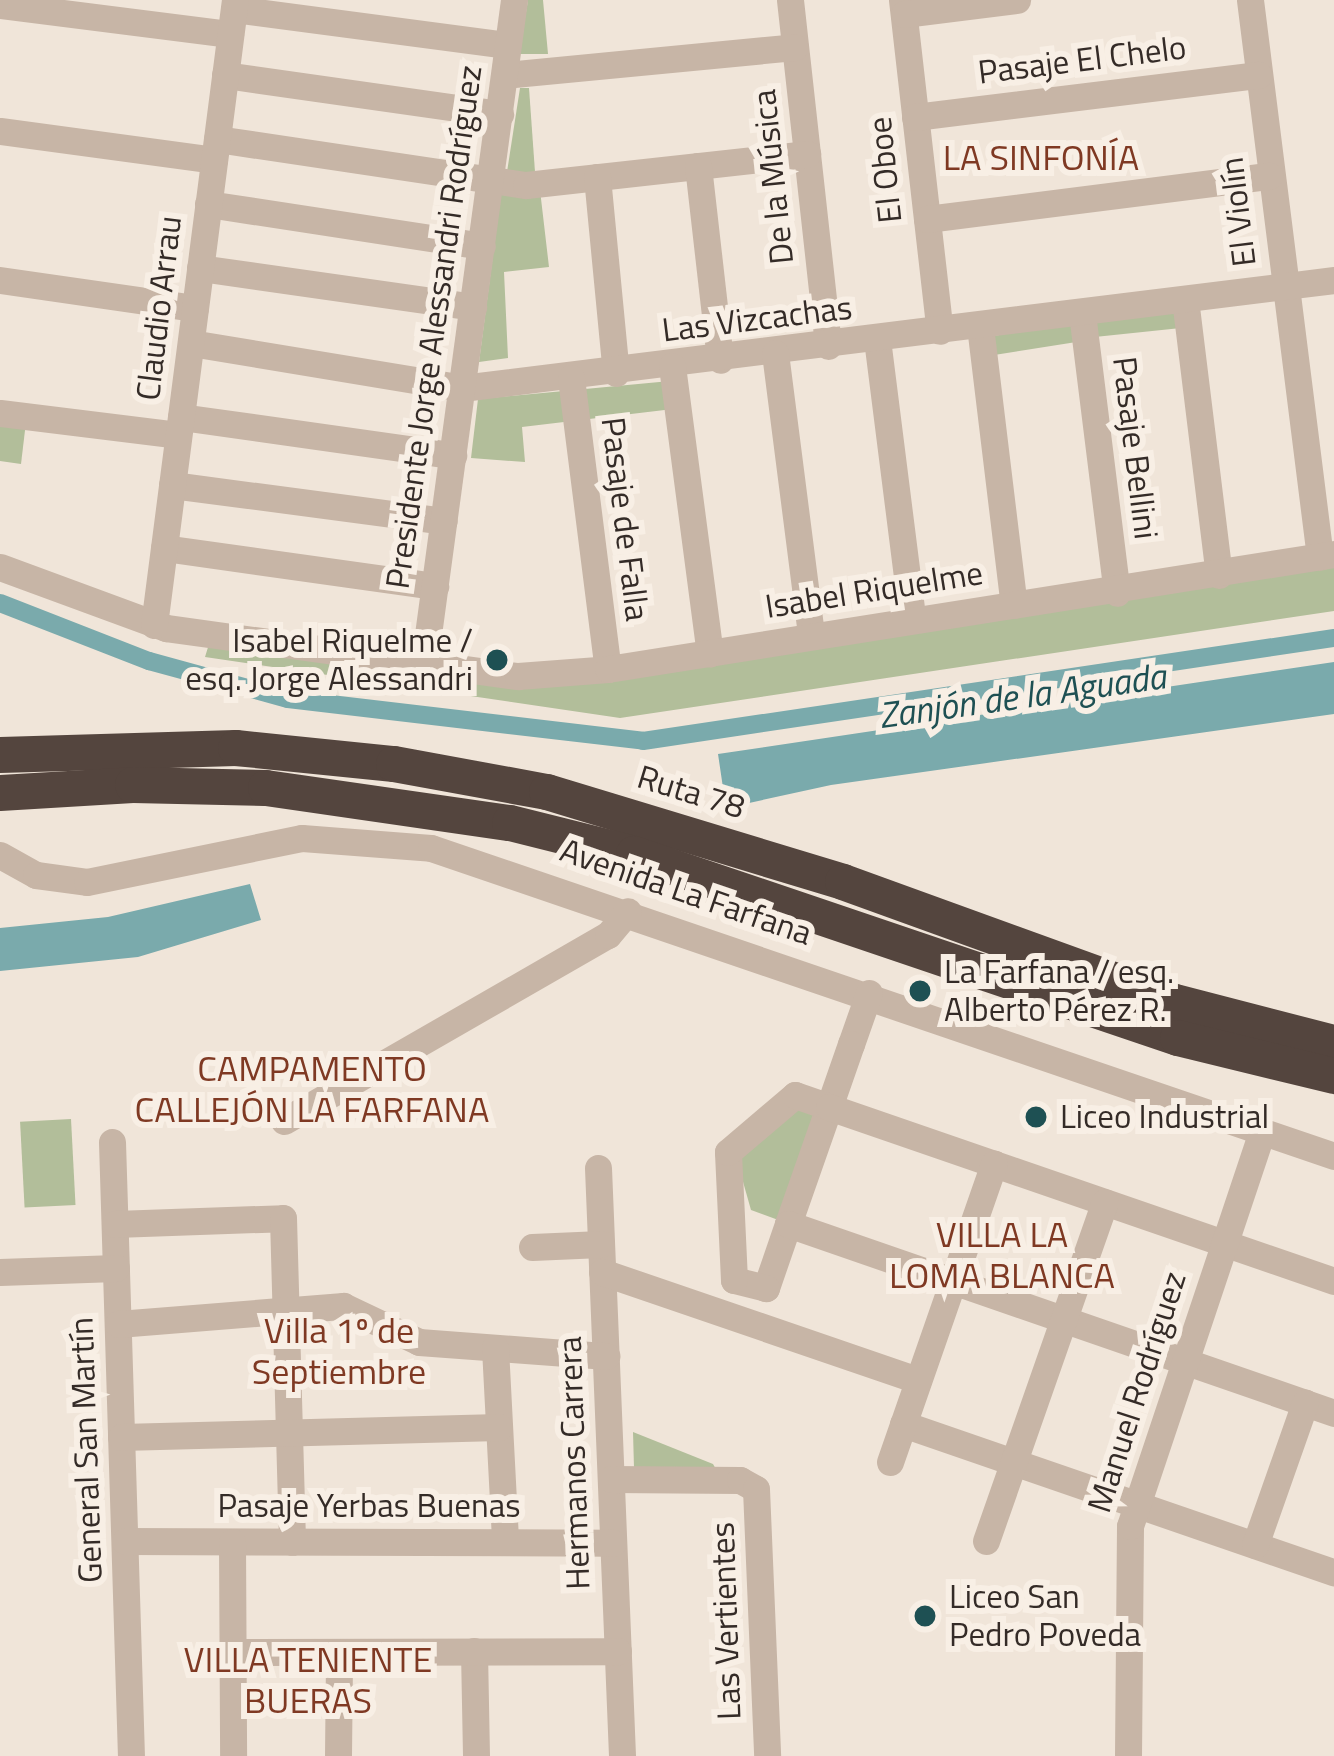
<!DOCTYPE html>
<meta charset="utf-8">
<style>
body{margin:0}
#map{position:relative;width:1334px;height:1756px;overflow:hidden;background:#f0e5d9;font-family:"Titillium Web",sans-serif}
div>[style]{position:absolute}
[style*='--x']{left:calc(var(--x)*1px);top:calc(var(--y)*1px);width:calc(var(--w)*1px);rotate:calc(var(--a)*1deg)}
.green>*{inset:0;background:#b2be9a;transform-origin:0 0}
.water>*{inset:0;background:#7aaaac}
.canal>*{height:18px;margin:-9px;padding:0 9px;transform-origin:9px;border-radius:9px;background:#7aaaac}
.minor>*{height:27px;margin:-13.5px;padding:0 13.5px;transform-origin:13.5px;border-radius:13.5px;background:#c7b5a6}
.highway>*{height:36px;margin:-18px;padding:0 18px;transform-origin:18px;border-radius:18px;background:#54453e}
.dots>*{width:33px;height:33px;translate:-50% -50%;box-sizing:border-box;border:6px solid #f8efe5;border-radius:50%}
span{translate:-50% -50%;white-space:nowrap;text-align:center;line-height:1.15;-webkit-text-stroke:12px #f8efe5;paint-order:stroke}
.street-label{font-size:33px;color:#342b27}
.poi-label{font-size:33px;color:#342b27}
.right{translate:-100% -50%;text-align:right}
.left{translate:0 -50%;text-align:left}
.neighbourhood-label{font-size:36px;color:#7f3923}
.water-label{font-size:36px;color:#1e5053;font-style:italic}
</style>
<div id="map">
<div class="green">
<div style="clip-path:polygon(528px 0,543px 0,548px 54px,519px 54px)"></div>
<div style="clip-path:polygon(520px 88px,529px 88px,535px 172px,507px 172px)"></div>
<div style="clip-path:polygon(540px 190px,549px 267px,504px 272px,508px 358px,479px 362px,501px 193px)"></div>
<div style="left:1179px;top:310px;width:18px;height:89px;rotate:84deg"></div>
<div style="left:1075px;top:323px;width:19px;height:88px;rotate:81deg"></div>
<div style="clip-path:polygon(670px 381px,673px 409px,522px 427px,525px 462px,471px 458px,478px 399px)"></div>
<div style="clip-path:polygon(0 419px,26px 422px,21px 464px,0 461px)"></div>
<div style="clip-path:polygon(1334px 566px,1334px 611px,620px 718px,205px 657px,209px 644px,445px 679px)"></div>
<div style="clip-path:polygon(792px 1102px,819px 1112px,781px 1221px,751px 1210px,736px 1157px)"></div>
<div style="left:71px;top:1119px;width:86px;height:51px;rotate:87deg"></div>
<div style="clip-path:polygon(633px 1432px,713px 1464px,717px 1471px,634px 1468px)"></div>
</div>
<div class="water">
<div style="clip-path:polygon(1334px 662px,1334px 714px,831px 785px,726px 808px,718px 754px)"></div>
<div style="clip-path:polygon(250px 884px,261px 920px,138px 957px,0 971px,0 928px,108px 917px)"></div>
</div>
<div class="canal">
<div style="--x:0;--y:603;--w:160;--a:21.3"></div>
<div style="--x:149;--y:661;--w:144;--a:15.3"></div>
<div style="--x:288;--y:699;--w:357;--a:6.7"></div>
<div style="--x:643;--y:741;--w:699;--a:-8.48"></div>
</div>
<div class="minor">
<div style="--x:790;--y:0;--w:348;--a:83.7"></div>
<div style="--x:902;--y:0;--w:333;--a:83.5"></div>
<div style="--x:1250;--y:0;--w:561;--a:82.84"></div>
<div style="--x:0;--y:5;--w:232;--a:7.2"></div>
<div style="--x:234;--y:9;--w:276;--a:7.5"></div>
<div style="--x:904;--y:14;--w:114;--a:-7.1"></div>
<div style="--x:225;--y:75;--w:278;--a:8.1"></div>
<div style="--x:505;--y:75;--w:291;--a:-5.5"></div>
<div style="--x:915;--y:117;--w:346;--a:-7"></div>
<div style="--x:0;--y:131;--w:216;--a:7.7"></div>
<div style="--x:217;--y:139;--w:312;--a:8.5"></div>
<div style="--x:526;--y:185;--w:283;--a:-6.3"></div>
<div style="--x:698;--y:166;--w:195;--a:83.5"></div>
<div style="--x:597;--y:177;--w:197;--a:84.5"></div>
<div style="--x:208;--y:204;--w:277;--a:8.7"></div>
<div style="--x:927;--y:219;--w:345;--a:-7.2"></div>
<div style="--x:200;--y:268;--w:276;--a:8.1"></div>
<div style="--x:0;--y:280;--w:197;--a:8.2"></div>
<div style="--x:1185;--y:299;--w:278;--a:83"></div>
<div style="--x:1082;--y:313;--w:282;--a:82.9"></div>
<div style="--x:980;--y:326;--w:281;--a:83.1"></div>
<div style="--x:877;--y:339;--w:281;--a:82.8"></div>
<div style="--x:191;--y:343;--w:275;--a:9.4"></div>
<div style="--x:462;--y:388;--w:879;--a:-7.06"></div>
<div style="--x:775;--y:353;--w:283;--a:82.7"></div>
<div style="--x:672;--y:366;--w:290;--a:82.5"></div>
<div style="--x:571;--y:378;--w:293;--a:82.8"></div>
<div style="--x:0;--y:413;--w:179;--a:7"></div>
<div style="--x:181;--y:417;--w:275;--a:8"></div>
<div style="--x:172;--y:485;--w:274;--a:7.5"></div>
<div style="--x:164;--y:548;--w:274;--a:8"></div>
<div style="--x:0;--y:567;--w:177;--a:20.2"></div>
<div style="--x:166;--y:628;--w:355;--a:7.8"></div>
<div style="--x:518;--y:676;--w:90;--a:-4.4"></div>
<div style="--x:608;--y:669;--w:735;--a:-9"></div>
<div style="--x:154;--y:625;--w:630;--a:-82.62"></div>
<div style="--x:424;--y:664;--w:670;--a:-82.28"></div>
<div style="--x:0;--y:855;--w:41;--a:29.1"></div>
<div style="--x:36;--y:875;--w:51;--a:7.8"></div>
<div style="--x:87;--y:882;--w:219;--a:-11.6"></div>
<div style="--x:302;--y:838;--w:129;--a:4.4"></div>
<div style="--x:431;--y:848;--w:954;--a:18.83"></div>
<div style="--x:869;--y:993;--w:54;--a:109.4"></div>
<div style="--x:851;--y:1044;--w:67;--a:109.2"></div>
<div style="--x:829;--y:1107;--w:124;--a:109.3"></div>
<div style="--x:788;--y:1224;--w:68;--a:109"></div>
<div style="--x:766;--y:1288;--w:33;--a:-166"></div>
<div style="--x:734;--y:1280;--w:128;--a:-92.7"></div>
<div style="--x:728;--y:1152;--w:88;--a:-40.4"></div>
<div style="--x:795;--y:1095;--w:36;--a:19"></div>
<div style="--x:829;--y:1107;--w:534;--a:19.01"></div>
<div style="--x:284;--y:1121;--w:374;--a:-29.9"></div>
<div style="--x:608;--y:935;--w:31;--a:-50"></div>
<div style="--x:112;--y:1142;--w:614;--a:88.23"></div>
<div style="--x:598;--y:1168;--w:588;--a:87.66"></div>
<div style="--x:115;--y:1224;--w:168;--a:-2"></div>
<div style="--x:283;--y:1218;--w:324;--a:88.4"></div>
<div style="--x:788;--y:1224;--w:578;--a:19.09"></div>
<div style="--x:532;--y:1247;--w:69;--a:-2.5"></div>
<div style="--x:0;--y:1272;--w:116;--a:-2"></div>
<div style="--x:602;--y:1272;--w:334;--a:18.9"></div>
<div style="--x:118;--y:1324;--w:226;--a:-4.6"></div>
<div style="--x:343;--y:1306;--w:84;--a:25.3"></div>
<div style="--x:419;--y:1342;--w:188;--a:4.3"></div>
<div style="--x:495;--y:1348;--w:194;--a:87"></div>
<div style="--x:903;--y:1424;--w:456;--a:19"></div>
<div style="--x:121;--y:1437;--w:378;--a:-1.5"></div>
<div style="--x:890;--y:1462;--w:316;--a:-70.8"></div>
<div style="--x:611;--y:1479;--w:129;--a:0.4"></div>
<div style="--x:740;--y:1480;--w:18;--a:29"></div>
<div style="--x:756;--y:1489;--w:267;--a:87.6"></div>
<div style="--x:125;--y:1541;--w:488;--a:0.2"></div>
<div style="--x:986;--y:1541;--w:359;--a:-70.7"></div>
<div style="--x:232;--y:1542;--w:214;--a:89.7"></div>
<div style="--x:1255;--y:1545;--w:151;--a:-70.6"></div>
<div style="--x:474;--y:1651;--w:105;--a:88.9"></div>
<div style="--x:233;--y:1652;--w:385;--a:-0.1"></div>
<div style="--x:338;--y:1756;--w:104;--a:-89.4"></div>
<div style="--x:1128;--y:1756;--w:230;--a:-89.5"></div>
<div style="--x:1130;--y:1526;--w:416;--a:-71.5"></div>
</div>
<div class="highway">
<div style="--x:0;--y:755;--w:236;--a:-1.7"></div>
<div style="--x:236;--y:748;--w:159;--a:5.8"></div>
<div style="--x:394;--y:764;--w:156;--a:10.4"></div>
<div style="--x:547;--y:792;--w:309;--a:16.9"></div>
<div style="--x:843;--y:882;--w:353;--a:19.9"></div>
<div style="--x:1175;--y:1002;--w:164;--a:14.5"></div>
<div style="--x:0;--y:793;--w:133;--a:-3.4"></div>
<div style="--x:133;--y:785;--w:133;--a:1.3"></div>
<div style="--x:266;--y:788;--w:246;--a:8.2"></div>
<div style="--x:510;--y:823;--w:128;--a:14"></div>
<div style="--x:634;--y:854;--w:574;--a:18.69"></div>
<div style="--x:1178;--y:1038;--w:161;--a:13.7"></div>
</div>
<div class="dots">
<div style="left:497px;top:660px;background:#1e5053"></div>
<div style="left:920px;top:991px;background:#1e5053"></div>
<div style="left:1036px;top:1117px;background:#1e5053"></div>
<div style="left:925px;top:1616px;background:#1e5053"></div>
</div>
<div class="street-label">
<span style="left:1082px;top:60px;rotate:-7deg">Pasaje El Chelo</span>
<span style="left:885px;top:170px;rotate:-96deg">El Oboe</span>
<span style="left:773px;top:177px;rotate:-96deg">De la Música</span>
<span style="left:1238px;top:212px;rotate:-97deg">El Violín</span>
<span style="left:159px;top:308px;rotate:-83deg">Claudio Arrau</span>
<span style="left:757px;top:319px;rotate:-7deg">Las Vizcachas</span>
<span style="left:434px;top:327px;rotate:-82deg">Presidente Jorge Alessandri Rodríguez</span>
<span style="left:1135px;top:448px;rotate:83deg">Pasaje Bellini</span>
<span style="left:625px;top:519px;rotate:83deg">Pasaje de Falla</span>
<span style="left:874px;top:590px;rotate:-9deg">Isabel Riquelme</span>
<span style="left:691px;top:792px;rotate:17deg">Ruta 78</span>
<span style="left:686px;top:892px;rotate:19deg">Avenida La Farfana</span>
<span style="left:1137px;top:1392px;rotate:-72deg">Manuel Rodríguez</span>
<span style="left:86px;top:1450px;rotate:-92deg">General San Martín</span>
<span style="left:574px;top:1463px;rotate:-92deg">Hermanos Carrera</span>
<span style="left:369px;top:1506px">Pasaje Yerbas Buenas</span>
<span style="left:726px;top:1621px;rotate:-92deg">Las Vertientes</span>
</div>
<div class="poi-label">
<span class="right" style="left:473px;top:660px">Isabel Riquelme /<br>esq. Jorge Alessandri</span>
<span class="left" style="left:944px;top:991px">La Farfana / esq.<br>Alberto Pérez R.</span>
<span class="left" style="left:1060px;top:1117px">Liceo Industrial</span>
<span class="left" style="left:949px;top:1616px">Liceo San<br>Pedro Poveda</span>
</div>
<div class="neighbourhood-label">
<span style="left:1041px;top:157px">LA SINFONÍA</span>
<span style="left:312px;top:1088px">CAMPAMENTO<br>CALLEJÓN LA FARFANA</span>
<span style="left:1002px;top:1254px">VILLA LA<br>LOMA BLANCA</span>
<span style="left:339px;top:1350px">Villa 1º de<br>Septiembre</span>
<span style="left:308px;top:1679px">VILLA TENIENTE<br>BUERAS</span>
</div>
<div class="water-label">
<span style="left:1022px;top:695px;rotate:-8deg">Zanjón de la Aguada</span>
</div>
</div>
